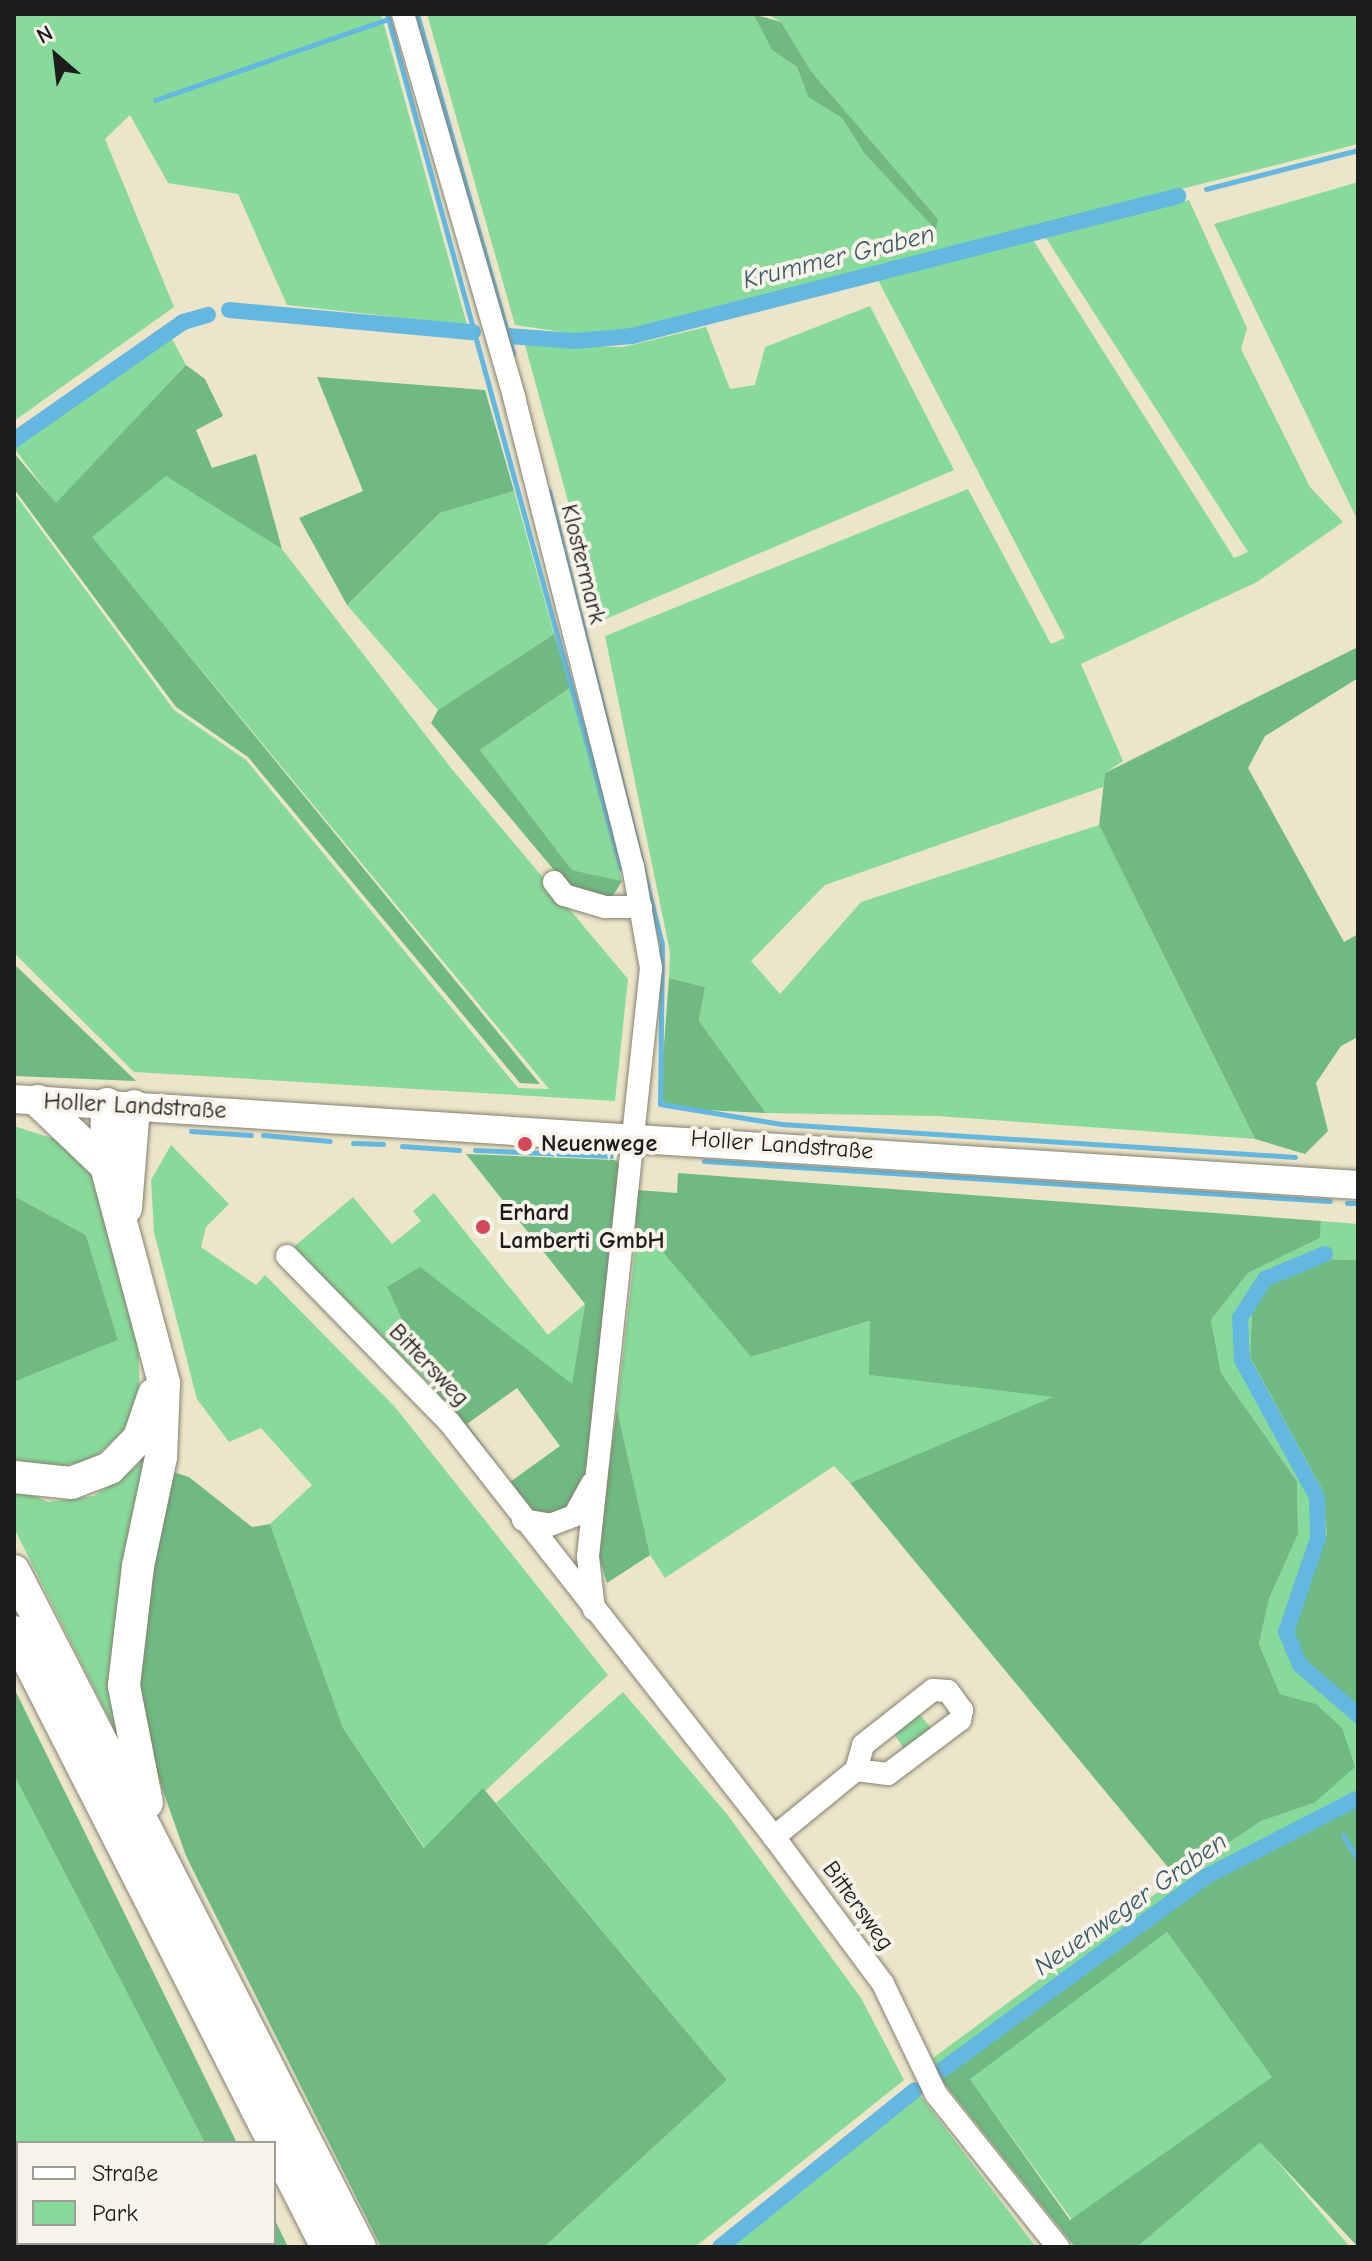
<!DOCTYPE html>
<meta charset="utf-8">
<style>
body{margin:0}
#map{position:relative;width:1372px;height:2261px;overflow:hidden;background:#ede5c9;font-family:"Comic Neue",sans-serif}
div>[style]{position:absolute}
[style*='--x']{left:calc(var(--x)*1px);top:calc(var(--y)*1px);width:calc(var(--w)*1px);rotate:calc(var(--a)*1deg)}
.green>*{inset:0;background:#88da9a;transform-origin:0 0}
.forest>*{inset:0;background:#6eba82}
.stream>*{height:5px;margin:-2.5px;padding:0 2.5px;transform-origin:2.5px;border-radius:2.5px;background:#64b8e0}
.canal>*{height:16px;margin:-8px;padding:0 8px;transform-origin:8px;border-radius:8px;background:#64b8e0}
.roads{filter:drop-shadow(0 0 2px #848072) drop-shadow(0 0 2px #848072)}
.minor>*{height:22px;margin:-11px;padding:0 11px;transform-origin:11px;border-radius:11px;background:#fff}
.major>*{height:28px;margin:-14px;padding:0 14px;transform-origin:14px;border-radius:14px;background:#fff}
.highway>*{height:32px;margin:-16px;padding:0 16px;transform-origin:16px;border-radius:16px;background:#fff}
.dots>*{width:22px;height:22px;translate:-50% -50%;box-sizing:border-box;border:4px solid #f7f3e8;border-radius:50%}
span{translate:-50% -50%;white-space:nowrap;text-align:center;line-height:1.15;-webkit-text-stroke:8px #f7f3e8;paint-order:stroke}
.street-label{font-size:24px;color:#1c1c1c}
.poi-label{font-size:24px;color:#1c1c1c;font-weight:700}
.left{translate:0 -50%;text-align:left}
.water-label{font-size:26px;color:#395a6a;font-style:italic}
.frame{position:absolute;inset:0;border:16px solid #1c1c1c;pointer-events:none}
.legend{position:absolute;left:16px;top:2141px;width:260px;height:104px;box-sizing:border-box;background:#f7f3e8;border:2px solid #9f9d96;margin:0;padding:10px 14px;list-style:none;font-size:24px;color:#1c1c1c}
.legend li{display:flex;align-items:center;gap:16px;height:40px}
.legend b{width:40px;border:2px solid #9f9d96}
.north{position:absolute;left:16px;top:16px;width:80px;height:80px;-webkit-text-stroke:6px #f7f3e8;paint-order:stroke;rotate:332deg;font-size:22px;font-weight:700;line-height:32px;text-align:center;color:#1c1c1c}
.north::after{content:'';display:block;margin:auto;width:28px;height:36px;background:#1c1c1c;clip-path:polygon(50% 0,100% 100%,50% 72%,0 100%)}
</style>
<div id="map">
<div class="green">
<div style="clip-path:polygon(14px 14px,381px 14px,467px 325px,287px 305px,238px 194px,168px 183px,130px 115px,105px 139px,174px 307px,14px 421px)"></div>
<div style="clip-path:polygon(427px 14px,753px 14px,772px 50px,797px 67px,808px 97px,842px 118px,864px 153px,936px 229px,938px 219px,811px 71px,781px 22px,767px 14px,1358px 14px,1358px 144px,619px 332px,569px 333px,515px 325px)"></div>
<div style="clip-path:polygon(1358px 182px,1358px 521px,1214px 224px)"></div>
<div style="clip-path:polygon(1189px 200px,1247px 328px,1241px 349px,1310px 487px,1343px 522px,1257px 582px,1081px 664px,1123px 761px,1105px 773px,1103px 787px,825px 885px,751px 961px,780px 994px,861px 902px,1099px 825px,1255px 1139px,937px 1116px,766px 1113px,699px 1021px,705px 987px,669px 978px,670px 952px,605px 636px,968px 489px,1051px 644px,1065px 638px,878px 280px,1033px 240px,1234px 558px,1248px 552px,1046px 238px)"></div>
<div style="clip-path:polygon(870px 306px,954px 470px,601px 621px,525px 345px,623px 347px,706px 327px,730px 389px,755px 385px,765px 347px)"></div>
<div style="clip-path:polygon(171px 337px,186px 365px,56px 504px,14px 448px)"></div>
<div style="clip-path:polygon(166px 475px,282px 549px,451px 768px,628px 979px,615px 1101px,134px 1072px,14px 953px,14px 493px,174px 710px,246px 760px,518px 1088px,549px 1089px,91px 537px)"></div>
<div style="clip-path:polygon(514px 491px,554px 634px,438px 710px,347px 605px,440px 513px)"></div>
<div style="clip-path:polygon(571px 687px,622px 881px,572px 870px,480px 750px)"></div>
<div style="clip-path:polygon(14px 1126px,79px 1147px,95px 1167px,138px 1332px,140px 1397px,122px 1433px,90px 1461px,48px 1468px,14px 1459px,14px 1382px,118px 1340px,86px 1235px,14px 1196px)"></div>
<div style="clip-path:polygon(171px 1145px,229px 1204px,206px 1227px,201px 1247px,256px 1285px,265px 1275px,395px 1407px,608px 1675px,425px 1848px,343px 1728px,270px 1524px,312px 1485px,261px 1428px,229px 1442px,197px 1399px,154px 1232px,151px 1180px)"></div>
<div style="clip-path:polygon(434px 1193px,548px 1335px,585px 1304px,572px 1385px,387px 1287px,432px 1386px,290px 1250px,353px 1197px,392px 1244px,421px 1221px,413px 1211px)"></div>
<div style="clip-path:polygon(1321px 1221px,1358px 1224px,1358px 1260px,1324px 1259px,1252px 1311px,1250px 1357px,1322px 1489px,1327px 1534px,1293px 1628px,1358px 1707px,1358px 1804px,1212px 1878px,940px 2078px,933px 2058px,1177px 1878px,1261px 1821px,1314px 1803px,1315px 1704px,1280px 1694px,1259px 1644px,1269px 1599px,1298px 1534px,1297px 1481px,1221px 1373px,1211px 1320px,1248px 1273px,1320px 1238px)"></div>
<div style="clip-path:polygon(659px 1246px,751px 1357px,871px 1321px,870px 1375px,1055px 1397px,850px 1483px,834px 1466px,665px 1578px,650px 1555px,617px 1409px,635px 1250px)"></div>
<div style="clip-path:polygon(156px 1438px,114px 1628px,122px 1744px,14px 1528px,14px 1487px,48px 1502px,94px 1496px,135px 1468px)"></div>
<div style="clip-path:polygon(623px 1692px,726px 1813px,861px 1998px,904px 2080px,695px 2247px,544px 2247px,727px 2080px,496px 1803px)"></div>
<div style="clip-path:polygon(919px 1714px,934px 1731px,906px 1752px,893px 1732px)"></div>
<div style="clip-path:polygon(14px 1775px,205px 2143px,18px 2143px,18px 2243px,259px 2247px,14px 2247px)"></div>
<div style="left:1167px;top:1932px;width:179px;height:246px;rotate:54deg"></div>
<div style="clip-path:polygon(919px 2094px,1036px 2247px,732px 2247px)"></div>
<div style="clip-path:polygon(1260px 2141px,1350px 2247px,1137px 2247px)"></div>
</div>
<div class="forest">
<div style="clip-path:polygon(753px 14px,781px 22px,811px 71px,938px 219px,936px 230px,864px 153px,842px 118px,808px 97px,797px 67px,772px 50px)"></div>
<div style="clip-path:polygon(186px 365px,205px 379px,223px 416px,196px 430px,212px 468px,256px 454px,282px 549px,166px 476px,92px 537px,540px 1084px,520px 1083px,248px 757px,176px 707px,14px 489px,14px 453px,56px 503px)"></div>
<div style="clip-path:polygon(317px 377px,485px 390px,514px 491px,440px 513px,347px 605px,299px 518px,363px 491px)"></div>
<div style="clip-path:polygon(554px 634px,571px 687px,480px 750px,572px 870px,622px 881px,611px 899px,569px 888px,431px 723px,438px 710px)"></div>
<div style="clip-path:polygon(1358px 647px,1358px 678px,1265px 736px,1248px 768px,1344px 942px,1358px 934px,1358px 1037px,1341px 1046px,1316px 1083px,1328px 1131px,1305px 1154px,1255px 1139px,1099px 825px,1105px 773px)"></div>
<div style="clip-path:polygon(14px 964px,136px 1081px,14px 1076px)"></div>
<div style="clip-path:polygon(669px 978px,705px 987px,699px 1021px,766px 1113px,668px 1108px,660px 1097px)"></div>
<div style="clip-path:polygon(evenodd,466px 1154px,616px 1160px,623px 1168px,590px 1459px,572px 1507px,547px 1518px,528px 1515px,432px 1386px,387px 1287px,420px 1267px,572px 1384px,585px 1304px,466px 1154px,517px 1388px,560px 1446px,510px 1482px,467px 1424px,517px 1388px)"></div>
<div style="clip-path:polygon(678px 1173px,1321px 1221px,1320px 1238px,1248px 1273px,1211px 1320px,1221px 1373px,1297px 1481px,1298px 1534px,1269px 1599px,1259px 1644px,1280px 1694px,1316px 1704px,1342px 1728px,1355px 1767px,1314px 1803px,1261px 1821px,1177px 1878px,850px 1483px,1053px 1397px,869px 1375px,870px 1321px,751px 1357px,659px 1247px,635px 1250px,637px 1190px,677px 1193px)"></div>
<div style="clip-path:polygon(14px 1196px,86px 1235px,118px 1340px,14px 1382px)"></div>
<div style="clip-path:polygon(1324px 1259px,1358px 1260px,1358px 1707px,1304px 1662px,1293px 1628px,1327px 1534px,1322px 1489px,1250px 1357px,1252px 1311px,1269px 1282px)"></div>
<div style="clip-path:polygon(617px 1409px,650px 1555px,607px 1583px,597px 1551px)"></div>
<div style="clip-path:polygon(170px 1471px,189px 1477px,252px 1527px,270px 1524px,343px 1728px,424px 1848px,483px 1788px,727px 2080px,544px 2247px,381px 2247px,186px 1856px,137px 1717px,143px 1611px)"></div>
<div style="clip-path:polygon(14px 1688px,237px 2143px,205px 2143px,14px 1775px)"></div>
<div style="clip-path:polygon(evenodd,1358px 1804px,1358px 2247px,1260px 2142px,1137px 2247px,1075px 2247px,940px 2078px,1212px 1878px,1358px 1804px,1167px 1932px,1272px 2077px,1070px 2220px,970px 2079px,1167px 1932px)"></div>
<div style="clip-path:polygon(274px 2218px,288px 2247px,259px 2247px,274px 2243px)"></div>
</div>
<div class="stream">
<div style="--x:387;--y:14;--w:886;--a:74.69"></div>
<div style="--x:417;--y:14;--w:353;--a:74.2"></div>
<div style="--x:155;--y:100;--w:247;--a:-19.2"></div>
<div style="--x:1206;--y:189;--w:157;--a:-14.4"></div>
<div style="--x:549;--y:491;--w:467;--a:76"></div>
<div style="--x:662;--y:944;--w:160;--a:90.7"></div>
<div style="--x:660;--y:1104;--w:123;--a:9.4"></div>
<div style="--x:781;--y:1124;--w:515;--a:3.67"></div>
<div style="--x:191;--y:1131;--w:60;--a:3.8"></div>
<div style="--x:263;--y:1135;--w:67;--a:5.1"></div>
<div style="--x:353;--y:1143;--w:30;--a:2"></div>
<div style="--x:402;--y:1146;--w:57;--a:4"></div>
<div style="--x:475;--y:1150;--w:136;--a:2.5"></div>
<div style="--x:704;--y:1161;--w:627;--a:3.66"></div>
<div style="--x:1347;--y:1203;--w:11;--a:0"></div>
<div style="--x:1343;--y:1835;--w:29;--a:59"></div>
</div>
<div class="canal">
<div style="--x:229;--y:310;--w:245;--a:5.2"></div>
<div style="--x:508;--y:336;--w:67;--a:4.3"></div>
<div style="--x:575;--y:341;--w:57;--a:-5"></div>
<div style="--x:632;--y:336;--w:564;--a:-14.38"></div>
<div style="--x:14;--y:440;--w:206;--a:-34.9"></div>
<div style="--x:183;--y:322;--w:26;--a:-16"></div>
<div style="--x:1325;--y:1254;--w:65;--a:157.4"></div>
<div style="--x:1265;--y:1279;--w:46;--a:122.7"></div>
<div style="--x:1240;--y:1318;--w:42;--a:87.3"></div>
<div style="--x:1242;--y:1360;--w:156;--a:61.3"></div>
<div style="--x:1317;--y:1497;--w:41;--a:88.6"></div>
<div style="--x:1318;--y:1538;--w:99;--a:108.8"></div>
<div style="--x:1286;--y:1632;--w:36;--a:67"></div>
<div style="--x:1300;--y:1665;--w:77;--a:40.8"></div>
<div style="--x:942;--y:2070;--w:328;--a:-36.2"></div>
<div style="--x:1207;--y:1876;--w:170;--a:-27.3"></div>
<div style="--x:720;--y:2247;--w:250;--a:-38.8"></div>
</div>
<div class="roads">
<div class="minor">
<div style="--x:403;--y:14;--w:399;--a:73.8"></div>
<div style="--x:514;--y:397;--w:484;--a:75.8"></div>
<div style="--x:633;--y:866;--w:104;--a:80"></div>
<div style="--x:651;--y:968;--w:592;--a:96.11"></div>
<div style="--x:588;--y:1557;--w:53;--a:83.5"></div>
<div style="--x:554;--y:882;--w:16;--a:52"></div>
<div style="--x:564;--y:895;--w:43;--a:16.3"></div>
<div style="--x:605;--y:907;--w:36;--a:0"></div>
<div style="--x:287;--y:1256;--w:233;--a:45.7"></div>
<div style="--x:450;--y:1423;--w:526;--a:51.95"></div>
<div style="--x:774;--y:1837;--w:183;--a:53.4"></div>
<div style="--x:883;--y:1984;--w:122;--a:64.3"></div>
<div style="--x:936;--y:2094;--w:196;--a:51.4"></div>
<div style="--x:523;--y:1520;--w:27;--a:10"></div>
<div style="--x:550;--y:1525;--w:26;--a:-21"></div>
<div style="--x:574;--y:1516;--w:37;--a:-61"></div>
<div style="--x:933;--y:1690;--w:15;--a:4"></div>
<div style="--x:948;--y:1691;--w:24;--a:54"></div>
<div style="--x:962;--y:1710;--w:10;--a:101"></div>
<div style="--x:960;--y:1720;--w:90;--a:143.1"></div>
<div style="--x:888;--y:1774;--w:32;--a:-173"></div>
<div style="--x:856;--y:1770;--w:26;--a:-74"></div>
<div style="--x:863;--y:1745;--w:89;--a:-38.2"></div>
<div style="--x:774;--y:1837;--w:106;--a:-39.3"></div>
</div>
<div class="major">
<div style="--x:14;--y:1099;--w:1347;--a:3.66"></div>
</div>
<div class="highway">
<div style="--x:38;--y:1101;--w:94;--a:43.7"></div>
<div style="--x:107;--y:1104;--w:62;--a:90.9"></div>
<div style="--x:106;--y:1166;--w:225;--a:75"></div>
<div style="--x:164;--y:1383;--w:74;--a:92.3"></div>
<div style="--x:161;--y:1457;--w:111;--a:101.9"></div>
<div style="--x:138;--y:1566;--w:121;--a:96.7"></div>
<div style="--x:124;--y:1686;--w:119;--a:78.9"></div>
<div style="--x:126;--y:1208;--w:102;--a:-85.5"></div>
<div style="--x:14;--y:1477;--w:57;--a:6"></div>
<div style="--x:71;--y:1483;--w:42;--a:-21"></div>
<div style="--x:110;--y:1468;--w:42;--a:-46"></div>
<div style="--x:139;--y:1438;--w:46;--a:-71.2"></div>
<div style="--x:14;--y:1571;--w:759;--a:62.9"></div>
<div style="--x:14;--y:1632;--w:690;--a:63.03"></div>
</div>
</div>
<div class="dots">
<div style="left:525px;top:1144px;background:#d1495b"></div>
<div style="left:483px;top:1227px;background:#d1495b"></div>
</div>
<div class="street-label">
<span style="left:583px;top:564px;rotate:76deg">Klostermark</span>
<span style="left:135px;top:1106px;rotate:3deg">Holler Landstraße</span>
<span style="left:782px;top:1145px;rotate:4deg">Holler Landstraße</span>
<span style="left:429px;top:1365px;rotate:46deg">Bittersweg</span>
<span style="left:858px;top:1906px;rotate:54deg">Bittersweg</span>
</div>
<div class="poi-label">
<span class="left" style="left:541px;top:1144px">Neuenwege</span>
<span class="left" style="left:499px;top:1227px">Erhard<br>Lamberti GmbH</span>
</div>
<div class="water-label">
<span style="left:839px;top:258px;rotate:-14deg">Krummer Graben</span>
<span style="left:1131px;top:1905px;rotate:-35deg">Neuenweger Graben</span>
</div>
<div class="frame"></div>
<ul class="legend">
<li><b style="height:10px;background:#fff"></b>Straße</li>
<li><b style="height:22px;background:#88da9a"></b>Park</li>
</ul>
<div class="north">N</div>
</div>
